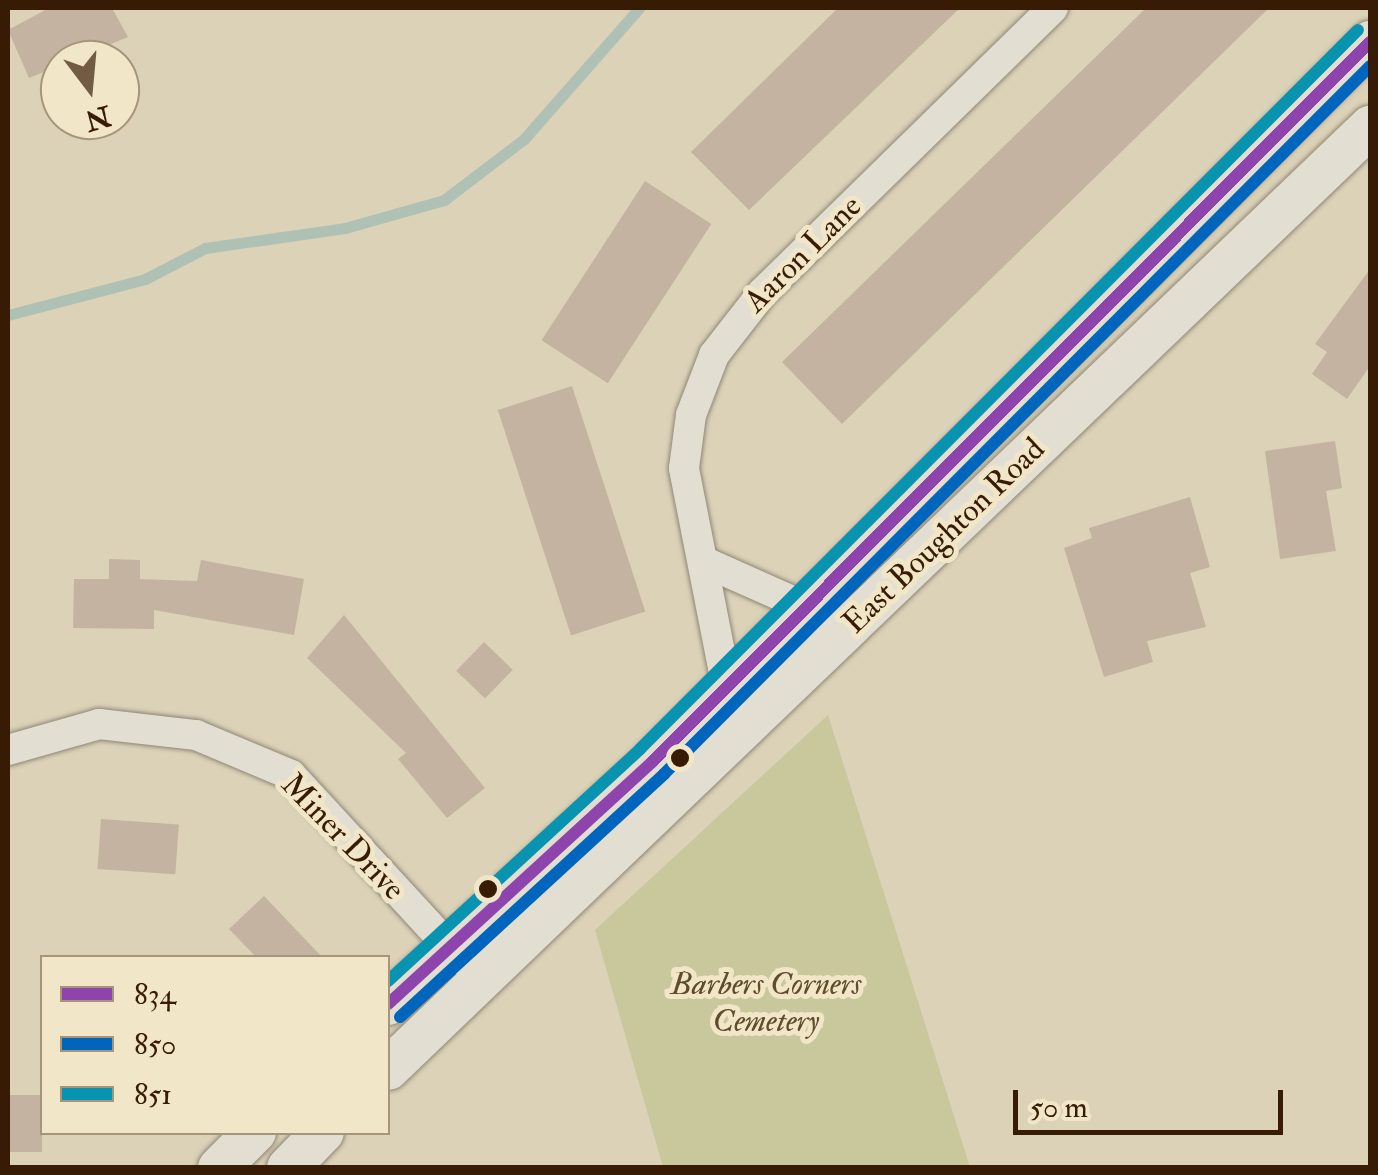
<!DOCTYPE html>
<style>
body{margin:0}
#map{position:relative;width:1378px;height:1175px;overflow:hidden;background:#dbd2b8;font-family:"IM FELL Double Pica",serif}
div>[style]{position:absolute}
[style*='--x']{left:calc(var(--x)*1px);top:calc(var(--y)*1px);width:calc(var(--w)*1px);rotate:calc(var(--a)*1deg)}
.green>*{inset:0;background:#c9c79c}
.stream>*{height:11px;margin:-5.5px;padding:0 5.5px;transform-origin:5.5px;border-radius:5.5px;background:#afc0b4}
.building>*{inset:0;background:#c5b3a1;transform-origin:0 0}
.roads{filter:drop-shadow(0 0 2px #908775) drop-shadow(0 0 2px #908775)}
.minor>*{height:30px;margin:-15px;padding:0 15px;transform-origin:15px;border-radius:15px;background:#e2ded1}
.secondary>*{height:42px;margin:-21px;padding:0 21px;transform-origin:21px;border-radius:21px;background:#e2ded1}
.bus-1>*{height:12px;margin:-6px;padding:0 6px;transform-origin:6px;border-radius:6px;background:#8e44ad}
.bus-2>*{height:12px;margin:-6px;padding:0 6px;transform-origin:6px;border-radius:6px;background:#0065bd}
.bus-3>*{height:12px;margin:-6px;padding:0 6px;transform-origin:6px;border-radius:6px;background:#0894b0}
.dots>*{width:28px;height:28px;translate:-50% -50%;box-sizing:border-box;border:5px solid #f1e6c7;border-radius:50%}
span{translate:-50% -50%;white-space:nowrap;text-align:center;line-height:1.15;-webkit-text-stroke:10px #f1e6c7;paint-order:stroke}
.street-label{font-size:32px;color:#381b04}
.park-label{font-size:32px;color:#5f4c2b;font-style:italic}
.frame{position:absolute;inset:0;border:10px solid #381b04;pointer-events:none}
.legend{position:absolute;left:40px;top:955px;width:350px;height:180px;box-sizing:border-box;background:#f1e6c7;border:2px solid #a79579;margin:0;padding:12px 18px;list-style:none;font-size:30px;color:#381b04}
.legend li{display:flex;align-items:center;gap:20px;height:50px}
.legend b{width:50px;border:2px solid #a79579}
.north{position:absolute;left:40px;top:40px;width:100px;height:100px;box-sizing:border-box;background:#f1e6c7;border:2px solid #a79579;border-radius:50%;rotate:164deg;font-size:28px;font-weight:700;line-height:40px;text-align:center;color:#381b04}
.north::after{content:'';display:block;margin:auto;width:35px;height:45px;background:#715b43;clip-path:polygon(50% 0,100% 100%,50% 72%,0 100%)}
.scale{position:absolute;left:1013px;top:1090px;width:270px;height:45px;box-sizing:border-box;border:5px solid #381b04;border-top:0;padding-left:12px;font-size:30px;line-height:35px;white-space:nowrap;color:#381b04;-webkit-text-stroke:8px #f1e6c7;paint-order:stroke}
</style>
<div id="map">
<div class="green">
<div style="clip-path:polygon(828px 715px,970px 1167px,663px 1167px,595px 930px)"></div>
</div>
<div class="stream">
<div style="--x:8;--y:315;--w:142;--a:-14.7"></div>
<div style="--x:145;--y:279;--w:68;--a:-27.3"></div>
<div style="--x:205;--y:248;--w:141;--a:-8.1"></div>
<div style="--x:345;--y:228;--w:103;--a:-15.8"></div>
<div style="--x:444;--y:200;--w:101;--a:-37.3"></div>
<div style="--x:524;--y:139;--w:174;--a:-48.7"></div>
</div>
<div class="building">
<div style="clip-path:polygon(49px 8px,112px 8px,128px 37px,29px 78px,8px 30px)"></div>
<div style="clip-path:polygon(838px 8px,960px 8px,749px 210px,691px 152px)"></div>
<div style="clip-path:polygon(1146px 8px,1269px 8px,842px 424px,782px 362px)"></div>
<div style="left:645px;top:181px;width:79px;height:190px;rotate:33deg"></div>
<div style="clip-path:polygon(1370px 269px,1370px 366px,1347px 399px,1312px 374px,1327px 352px,1315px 344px)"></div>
<div style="left:572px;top:386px;width:237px;height:78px;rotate:72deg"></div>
<div style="clip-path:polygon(1335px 441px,1342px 488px,1326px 491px,1336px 551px,1280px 559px,1265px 451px)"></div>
<div style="clip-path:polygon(1190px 497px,1210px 567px,1190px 573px,1206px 627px,1147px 641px,1153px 662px,1104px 677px,1064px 548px,1092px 538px,1089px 528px)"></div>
<div style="clip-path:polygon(109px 559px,140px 560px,140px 579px,197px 581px,201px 560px,304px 579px,294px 635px,154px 610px,154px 629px,73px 628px,74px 579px,109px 579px)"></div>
<div style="clip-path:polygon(344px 615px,485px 788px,447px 818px,398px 759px,406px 753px,307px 658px)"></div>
<div style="left:484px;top:642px;width:40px;height:40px;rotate:44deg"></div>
<div style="left:101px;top:819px;width:78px;height:50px;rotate:4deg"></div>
<div style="clip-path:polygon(264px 896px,323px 958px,257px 958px,229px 929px)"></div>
<div style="left:42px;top:1095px;width:57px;height:34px;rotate:90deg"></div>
</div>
<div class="roads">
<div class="minor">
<div style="--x:707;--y:563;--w:111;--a:24"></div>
<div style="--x:727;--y:688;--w:224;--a:-101.1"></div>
<div style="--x:684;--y:468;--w:53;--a:-82.5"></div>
<div style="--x:691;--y:415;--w:64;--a:-69"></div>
<div style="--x:714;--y:355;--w:80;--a:-52.1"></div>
<div style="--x:763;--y:292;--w:406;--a:-44.4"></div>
<div style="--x:8;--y:750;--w:95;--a:-15.9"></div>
<div style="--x:99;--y:724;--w:98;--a:6.5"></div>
<div style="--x:196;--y:735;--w:103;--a:22.8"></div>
<div style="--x:291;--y:775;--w:251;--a:47.4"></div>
</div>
<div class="secondary">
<div style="--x:388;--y:1004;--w:358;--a:-42.5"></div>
<div style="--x:652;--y:762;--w:1017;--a:-45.08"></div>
<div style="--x:388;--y:1069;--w:1361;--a:-43.81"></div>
<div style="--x:219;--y:1168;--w:51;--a:-45"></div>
<div style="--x:288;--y:1168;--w:50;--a:-45.8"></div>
</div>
</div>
<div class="bus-1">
<div style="--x:388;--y:1004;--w:358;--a:-42.5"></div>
<div style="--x:652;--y:762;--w:1017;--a:-45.08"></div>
</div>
<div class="bus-2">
<div style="--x:400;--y:1017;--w:359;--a:-42.6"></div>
<div style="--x:664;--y:774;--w:1000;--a:-45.08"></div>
</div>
<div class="bus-3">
<div style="--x:388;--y:981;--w:343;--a:-42.6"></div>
<div style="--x:640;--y:749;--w:1016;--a:-45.04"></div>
</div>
<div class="dots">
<div style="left:680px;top:758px;background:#381b04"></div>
<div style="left:488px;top:889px;background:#381b04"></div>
</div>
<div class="street-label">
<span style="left:803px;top:254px;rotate:-45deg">Aaron Lane</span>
<span style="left:944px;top:536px;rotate:-44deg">East Boughton Road</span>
<span style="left:343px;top:837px;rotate:46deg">Miner Drive</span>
</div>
<div class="park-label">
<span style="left:766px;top:1003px">Barbers Corners<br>Cemetery</span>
</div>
<div class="frame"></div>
<ul class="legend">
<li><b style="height:12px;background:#8e44ad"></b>834</li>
<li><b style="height:12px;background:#0065bd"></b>850</li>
<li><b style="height:12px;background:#0894b0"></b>851</li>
</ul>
<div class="north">N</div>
<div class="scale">50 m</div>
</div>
